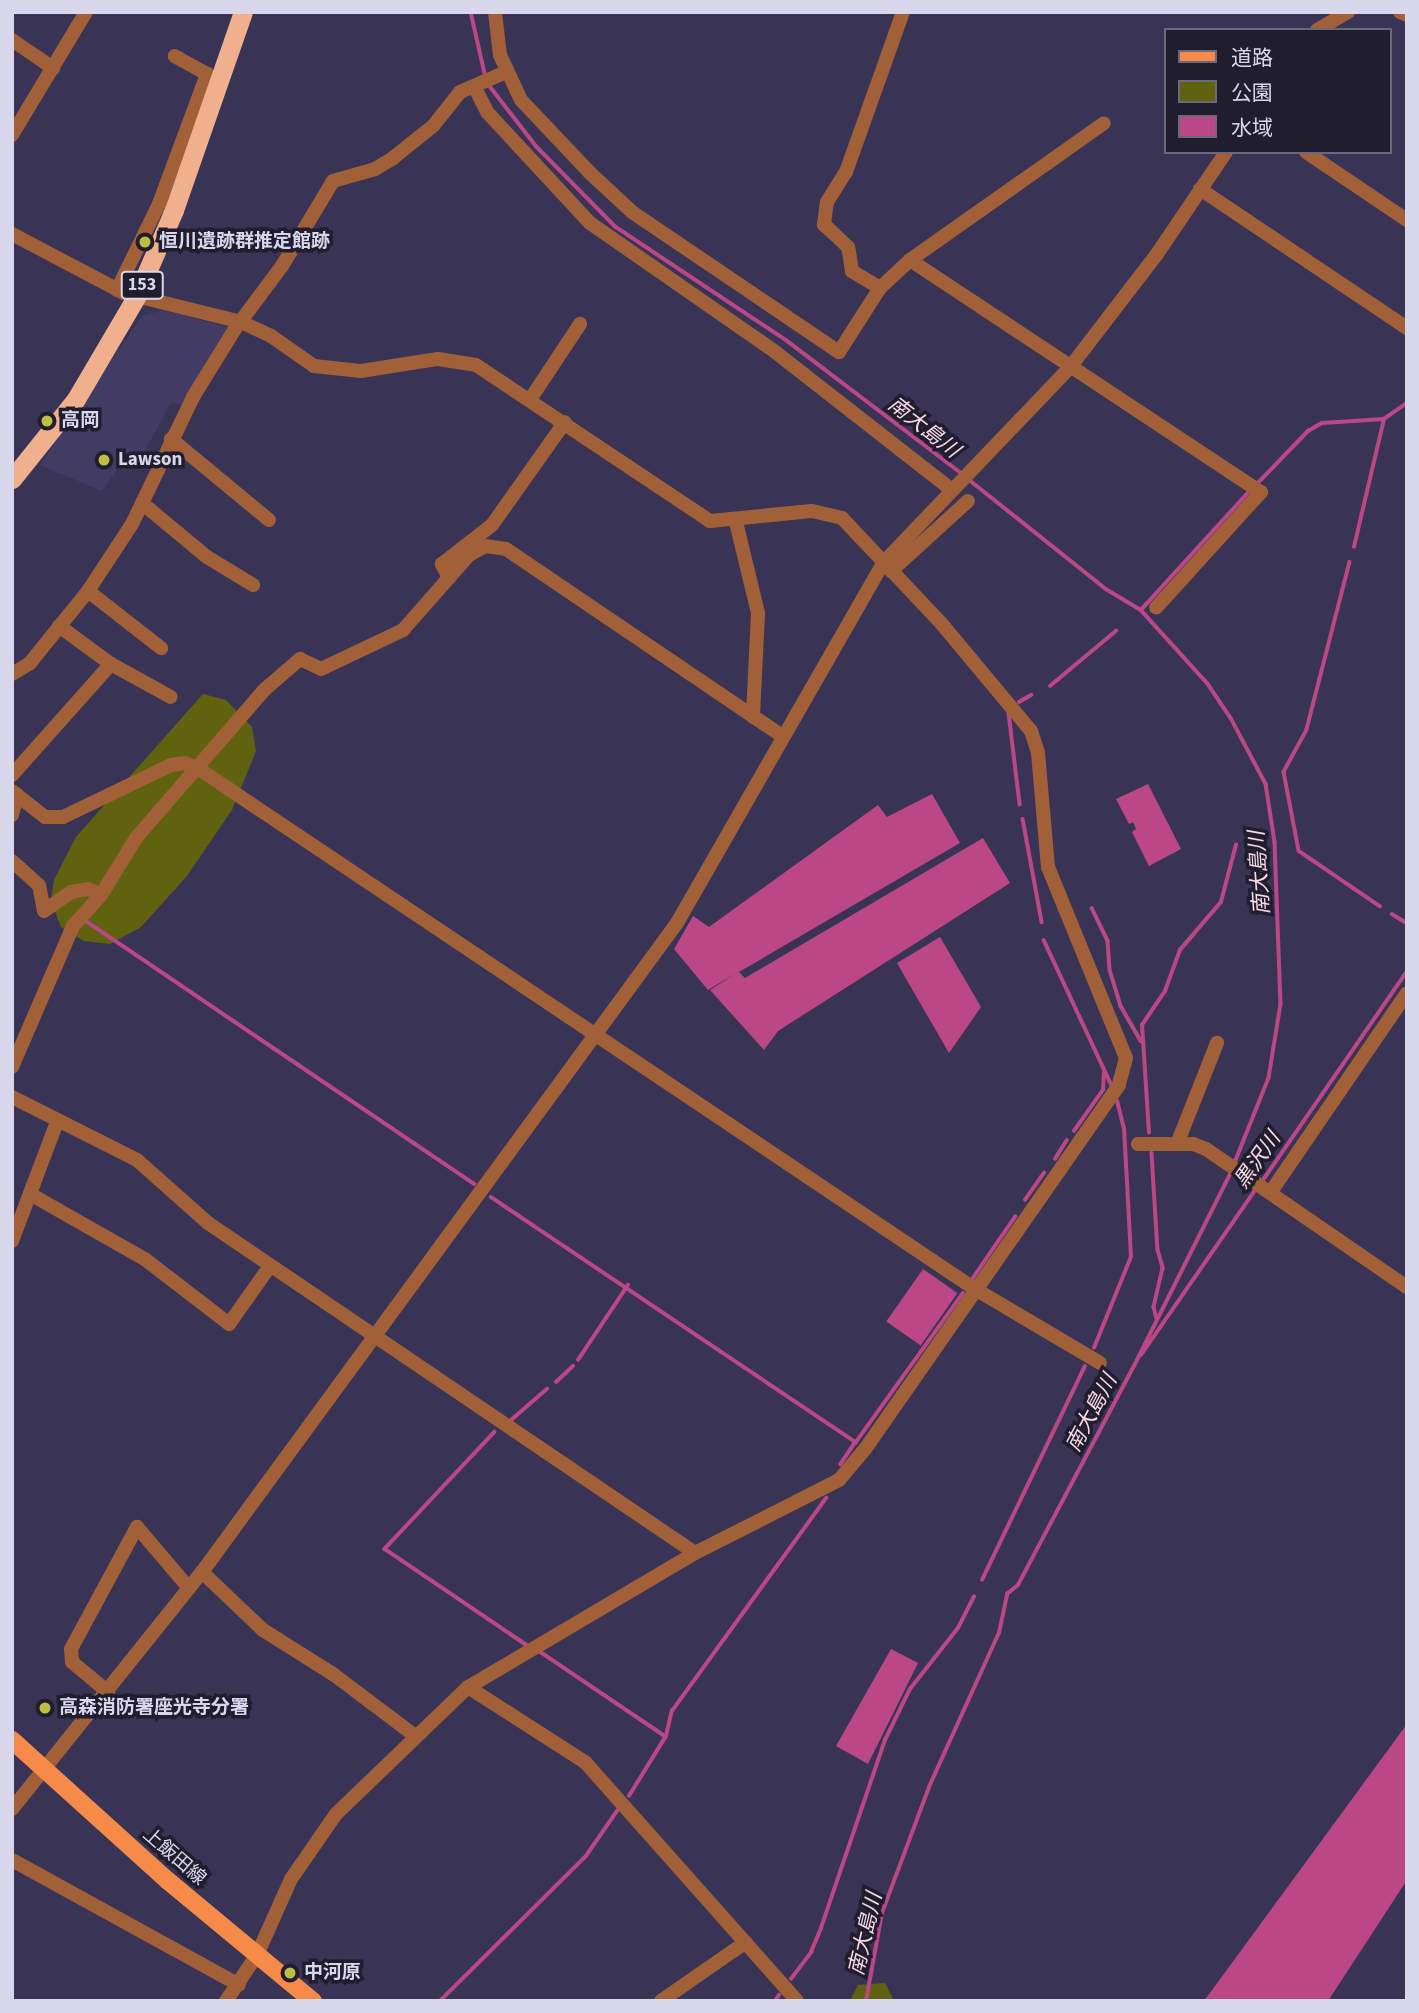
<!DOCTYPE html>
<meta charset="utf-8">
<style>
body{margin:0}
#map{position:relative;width:1419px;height:2013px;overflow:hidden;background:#393456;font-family:"Source Sans 3","Noto Sans JP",sans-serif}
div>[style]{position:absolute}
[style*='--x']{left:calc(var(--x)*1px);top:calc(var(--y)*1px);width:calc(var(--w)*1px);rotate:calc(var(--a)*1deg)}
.built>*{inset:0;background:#423b63}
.green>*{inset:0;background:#616210}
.water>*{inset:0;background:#bc4787;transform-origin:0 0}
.stream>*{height:3.5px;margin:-1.75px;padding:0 1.75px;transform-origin:1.75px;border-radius:1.75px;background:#bc4787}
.minor>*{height:14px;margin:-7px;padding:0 7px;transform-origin:7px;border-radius:7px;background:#a26039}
.major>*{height:18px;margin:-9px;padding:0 9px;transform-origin:9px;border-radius:9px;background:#f68b49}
.highway>*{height:19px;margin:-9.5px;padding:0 9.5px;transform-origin:9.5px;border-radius:9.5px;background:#f1b08d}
.dots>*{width:19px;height:19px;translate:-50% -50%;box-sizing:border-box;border:4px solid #201e2e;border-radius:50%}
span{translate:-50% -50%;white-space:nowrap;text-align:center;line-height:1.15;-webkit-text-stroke:7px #201e2e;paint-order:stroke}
.shield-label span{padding:2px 5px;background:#201e2e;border:2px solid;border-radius:5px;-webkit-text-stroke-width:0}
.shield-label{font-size:18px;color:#d9d7ec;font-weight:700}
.poi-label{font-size:19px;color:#d9d7ec;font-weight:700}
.left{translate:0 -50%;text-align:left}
.street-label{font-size:19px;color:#d9d7ec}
.water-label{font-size:21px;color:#f8d9e7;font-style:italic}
.frame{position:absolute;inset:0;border:14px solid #d9d7ec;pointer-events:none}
.legend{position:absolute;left:1164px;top:28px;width:228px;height:126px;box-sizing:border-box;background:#201e2e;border:2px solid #6a687a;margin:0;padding:9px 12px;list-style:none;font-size:21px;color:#d9d7ec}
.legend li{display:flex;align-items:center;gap:14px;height:35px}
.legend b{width:35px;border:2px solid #6a687a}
</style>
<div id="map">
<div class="built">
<div style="clip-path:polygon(164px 310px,229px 328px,185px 405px,171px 403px,138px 463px,120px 466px,102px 491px,40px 465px,142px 316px)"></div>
</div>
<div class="green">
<div style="clip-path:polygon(203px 694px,226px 700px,252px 727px,256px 751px,232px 810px,187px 876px,141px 927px,110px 944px,84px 941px,61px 927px,51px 901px,54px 880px,76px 837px)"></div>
<div style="clip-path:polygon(885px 1983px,894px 2001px,850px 2001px,858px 1985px)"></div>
</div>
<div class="water">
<div style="clip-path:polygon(1148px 784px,1181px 849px,1149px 866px,1132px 832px,1136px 829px,1133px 822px,1129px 824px,1116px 799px)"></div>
<div style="clip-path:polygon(932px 794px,960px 843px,739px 972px,745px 978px,983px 838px,1010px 883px,778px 1031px,764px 1050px,710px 990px,738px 972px,708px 990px,674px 949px,693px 916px,709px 927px,878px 805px,887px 817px)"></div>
<div style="clip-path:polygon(940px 937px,981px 1007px,949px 1053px,897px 963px)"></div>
<div style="left:923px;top:1269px;width:42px;height:64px;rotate:35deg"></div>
<div style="clip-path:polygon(891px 1649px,918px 1663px,868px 1764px,836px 1746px)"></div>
<div style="clip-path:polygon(1407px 1724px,1407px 1880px,1328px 2001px,1204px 2001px)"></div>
</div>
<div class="stream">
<div style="--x:471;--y:12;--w:68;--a:77.2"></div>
<div style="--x:489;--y:85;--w:78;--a:52.3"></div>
<div style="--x:537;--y:147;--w:112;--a:45.4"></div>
<div style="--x:616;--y:227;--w:204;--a:33.6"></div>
<div style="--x:786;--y:340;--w:220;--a:37.2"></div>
<div style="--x:967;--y:478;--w:178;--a:38.6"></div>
<div style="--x:1106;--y:589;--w:41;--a:31"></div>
<div style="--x:1141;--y:610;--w:100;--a:47.8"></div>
<div style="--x:1208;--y:684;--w:41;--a:55.9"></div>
<div style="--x:1231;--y:718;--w:75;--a:62.1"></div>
<div style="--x:1266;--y:784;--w:59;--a:81.2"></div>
<div style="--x:1275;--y:842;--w:162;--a:87.9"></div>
<div style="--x:1281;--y:1004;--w:75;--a:99.2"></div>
<div style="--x:1269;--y:1078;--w:92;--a:111.8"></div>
<div style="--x:1257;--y:484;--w:74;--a:-46.1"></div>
<div style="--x:1308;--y:431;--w:16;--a:-30"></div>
<div style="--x:1322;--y:423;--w:62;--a:-3.7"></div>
<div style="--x:1384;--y:419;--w:28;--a:-35"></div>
<div style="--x:1354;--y:547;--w:131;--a:-76.8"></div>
<div style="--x:1350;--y:562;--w:173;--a:104.4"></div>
<div style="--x:1307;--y:730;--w:48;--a:118.7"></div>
<div style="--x:1284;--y:772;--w:80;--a:79.2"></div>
<div style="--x:1299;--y:851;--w:98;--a:34.2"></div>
<div style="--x:1141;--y:610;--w:159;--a:-47.6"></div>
<div style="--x:1050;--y:686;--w:86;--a:-39.8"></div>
<div style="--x:1019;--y:702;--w:14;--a:-30"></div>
<div style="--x:1009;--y:713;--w:92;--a:83.1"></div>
<div style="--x:1023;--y:819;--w:105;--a:79.5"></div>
<div style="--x:1092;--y:908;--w:37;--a:64"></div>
<div style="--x:1108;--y:941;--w:29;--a:86"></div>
<div style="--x:1110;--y:970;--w:38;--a:73"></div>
<div style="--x:1121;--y:1006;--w:40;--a:60.3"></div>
<div style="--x:1392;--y:914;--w:17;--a:31"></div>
<div style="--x:86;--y:921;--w:469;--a:34.1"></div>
<div style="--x:1044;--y:940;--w:159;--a:65"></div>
<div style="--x:1074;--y:1131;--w:50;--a:-54.7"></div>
<div style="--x:1103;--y:1090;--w:17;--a:-87"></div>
<div style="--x:1149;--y:1133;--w:108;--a:-93.7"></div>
<div style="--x:1142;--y:1025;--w:41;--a:-55.9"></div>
<div style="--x:1165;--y:991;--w:44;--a:-69.9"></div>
<div style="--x:1180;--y:950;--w:63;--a:-49.5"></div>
<div style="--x:1221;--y:902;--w:59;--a:-75.3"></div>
<div style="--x:1152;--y:1153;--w:97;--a:86.5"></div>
<div style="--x:1158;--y:1250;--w:19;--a:74"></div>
<div style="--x:1163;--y:1268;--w:40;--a:103"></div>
<div style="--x:1154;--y:1307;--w:12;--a:76"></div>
<div style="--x:1055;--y:1159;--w:22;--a:-58"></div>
<div style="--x:1261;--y:1183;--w:257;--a:-55.4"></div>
<div style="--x:491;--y:1197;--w:440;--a:33.9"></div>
<div style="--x:856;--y:1442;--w:27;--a:124"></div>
<div style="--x:1025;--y:1200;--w:33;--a:-55"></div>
<div style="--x:971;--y:1281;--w:78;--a:-55.5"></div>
<div style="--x:1094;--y:1348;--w:98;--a:-67.9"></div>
<div style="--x:1131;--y:1257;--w:128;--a:-93.1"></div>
<div style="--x:1124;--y:1129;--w:29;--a:-104"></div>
<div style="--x:1141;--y:1355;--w:202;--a:-55.3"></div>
<div style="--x:578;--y:1360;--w:90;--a:-56.3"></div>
<div style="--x:556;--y:1382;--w:23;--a:-43"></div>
<div style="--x:510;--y:1421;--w:49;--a:-40.9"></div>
<div style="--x:495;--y:1432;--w:161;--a:133.2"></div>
<div style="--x:385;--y:1549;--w:173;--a:34.1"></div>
<div style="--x:856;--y:1442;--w:183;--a:-54.3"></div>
<div style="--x:982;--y:1580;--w:237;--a:-64.3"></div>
<div style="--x:539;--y:1651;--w:152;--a:34"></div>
<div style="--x:629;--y:1796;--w:70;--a:-58.3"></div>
<div style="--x:666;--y:1736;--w:26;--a:-77"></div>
<div style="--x:672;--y:1711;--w:263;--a:-54.1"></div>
<div style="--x:791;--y:1979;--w:34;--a:-53"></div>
<div style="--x:811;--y:1952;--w:26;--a:-67"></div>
<div style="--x:821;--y:1928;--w:199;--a:-71.2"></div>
<div style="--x:885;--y:1740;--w:57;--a:-63.9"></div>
<div style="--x:910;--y:1689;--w:78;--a:-51.8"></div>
<div style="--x:958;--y:1628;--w:35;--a:-63"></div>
<div style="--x:440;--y:2001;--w:206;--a:-44.8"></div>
<div style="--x:586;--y:1856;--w:55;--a:-55.4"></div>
<div style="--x:775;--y:2001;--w:7;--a:-56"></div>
<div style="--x:866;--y:2001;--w:89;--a:-79.7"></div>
<div style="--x:882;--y:1913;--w:134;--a:-69.5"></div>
<div style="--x:929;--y:1787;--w:169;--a:-65.6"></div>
<div style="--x:999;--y:1633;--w:40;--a:-78"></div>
<div style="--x:1007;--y:1594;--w:14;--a:-39"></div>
<div style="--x:1018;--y:1585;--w:248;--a:-62.1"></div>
<div style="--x:1134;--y:1366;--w:219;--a:-63.4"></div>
</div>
<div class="minor">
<div style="--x:495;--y:12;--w:43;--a:83.4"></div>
<div style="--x:500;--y:55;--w:50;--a:65"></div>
<div style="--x:521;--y:100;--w:99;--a:46.6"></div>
<div style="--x:589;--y:172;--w:59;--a:42.9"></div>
<div style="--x:632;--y:212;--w:250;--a:34.1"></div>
<div style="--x:839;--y:352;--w:76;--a:-57.4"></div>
<div style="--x:880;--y:288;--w:41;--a:-43"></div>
<div style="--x:910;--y:260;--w:421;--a:33.5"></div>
<div style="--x:1261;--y:492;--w:156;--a:132.2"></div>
<div style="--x:1400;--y:12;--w:8;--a:23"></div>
<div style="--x:1317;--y:30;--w:36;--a:-30"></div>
<div style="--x:12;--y:40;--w:50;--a:34.3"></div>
<div style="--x:475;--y:88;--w:28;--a:63"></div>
<div style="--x:488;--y:113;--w:150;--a:47.2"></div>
<div style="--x:590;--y:223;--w:224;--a:34.8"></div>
<div style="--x:774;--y:351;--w:226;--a:38"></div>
<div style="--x:12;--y:135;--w:144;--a:-59"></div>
<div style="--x:1306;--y:152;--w:122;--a:34"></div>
<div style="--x:1200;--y:189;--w:249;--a:33.9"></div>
<div style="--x:174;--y:210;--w:16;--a:-158"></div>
<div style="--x:159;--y:204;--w:139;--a:-69.7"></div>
<div style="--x:207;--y:74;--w:37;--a:-151"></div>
<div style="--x:12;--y:234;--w:127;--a:27.8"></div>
<div style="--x:124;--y:293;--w:121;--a:13.9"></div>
<div style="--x:241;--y:322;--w:33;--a:25"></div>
<div style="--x:271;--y:336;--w:52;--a:34.9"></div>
<div style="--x:314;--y:366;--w:47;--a:6.1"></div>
<div style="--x:361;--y:371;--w:78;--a:-8.9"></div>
<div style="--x:438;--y:359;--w:38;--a:9"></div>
<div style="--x:476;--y:365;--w:281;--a:33.7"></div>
<div style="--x:710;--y:521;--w:102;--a:-5.6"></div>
<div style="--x:812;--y:511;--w:31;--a:13"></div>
<div style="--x:842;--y:518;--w:144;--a:46.7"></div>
<div style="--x:941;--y:623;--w:141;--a:50.2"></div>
<div style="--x:1031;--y:731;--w:23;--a:72"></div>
<div style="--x:1038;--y:753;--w:114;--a:85"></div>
<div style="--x:1048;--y:867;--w:206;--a:67.8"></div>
<div style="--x:1126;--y:1058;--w:28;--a:105"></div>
<div style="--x:1119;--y:1085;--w:444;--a:124.9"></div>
<div style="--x:865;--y:1449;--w:40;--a:130"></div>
<div style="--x:839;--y:1480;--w:161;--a:153.1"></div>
<div style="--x:695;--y:1553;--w:264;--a:149.4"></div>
<div style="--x:468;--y:1687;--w:183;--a:136.1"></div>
<div style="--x:336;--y:1814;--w:79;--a:124.7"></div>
<div style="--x:291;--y:1879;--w:83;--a:114.1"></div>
<div style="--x:257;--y:1955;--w:55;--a:124"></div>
<div style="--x:910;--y:260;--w:237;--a:-35.2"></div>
<div style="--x:880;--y:288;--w:33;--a:-149"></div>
<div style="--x:852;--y:271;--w:24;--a:-99"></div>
<div style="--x:848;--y:247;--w:33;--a:-137"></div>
<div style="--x:824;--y:225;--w:23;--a:-83"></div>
<div style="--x:827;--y:202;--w:36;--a:-58"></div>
<div style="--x:846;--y:172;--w:170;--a:-70.4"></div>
<div style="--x:117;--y:290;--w:96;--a:-64"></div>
<div style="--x:531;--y:398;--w:89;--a:-56.5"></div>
<div style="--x:171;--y:439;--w:127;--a:39.6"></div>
<div style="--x:142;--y:503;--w:85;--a:39.7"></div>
<div style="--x:207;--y:557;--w:54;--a:31.3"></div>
<div style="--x:736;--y:522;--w:94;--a:76.4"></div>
<div style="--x:758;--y:613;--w:104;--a:92.8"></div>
<div style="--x:891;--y:571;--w:104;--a:-42.3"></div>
<div style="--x:449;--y:578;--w:16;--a:-117"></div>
<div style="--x:442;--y:564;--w:63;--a:-38"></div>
<div style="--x:492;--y:525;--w:126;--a:-54.7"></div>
<div style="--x:88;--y:591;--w:93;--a:38"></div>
<div style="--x:59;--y:626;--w:64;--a:36.2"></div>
<div style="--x:111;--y:664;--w:68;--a:28.8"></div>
<div style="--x:12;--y:674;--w:21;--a:-31"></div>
<div style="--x:30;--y:663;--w:92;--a:-51.1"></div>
<div style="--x:88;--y:591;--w:80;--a:-56.7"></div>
<div style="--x:132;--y:524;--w:141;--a:-64.3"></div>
<div style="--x:193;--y:397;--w:80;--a:-58.3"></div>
<div style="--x:235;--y:329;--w:79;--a:-53.3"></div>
<div style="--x:282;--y:266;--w:99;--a:-59"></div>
<div style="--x:333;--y:181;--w:44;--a:-15.9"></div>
<div style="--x:375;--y:169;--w:21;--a:-31"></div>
<div style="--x:393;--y:158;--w:51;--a:-38.7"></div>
<div style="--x:433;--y:126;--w:43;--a:-51.5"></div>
<div style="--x:460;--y:92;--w:50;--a:-23.5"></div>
<div style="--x:12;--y:775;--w:149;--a:-48.3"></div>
<div style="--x:12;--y:791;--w:42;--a:38.2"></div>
<div style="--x:45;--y:817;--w:18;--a:0"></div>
<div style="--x:63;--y:817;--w:120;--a:-25.7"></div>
<div style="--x:171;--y:765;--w:14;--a:-8"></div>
<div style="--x:185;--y:763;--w:15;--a:23"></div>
<div style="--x:199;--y:769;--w:934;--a:33.83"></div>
<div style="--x:975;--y:1289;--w:145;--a:30.6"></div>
<div style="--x:12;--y:815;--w:21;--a:-76"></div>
<div style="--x:12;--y:861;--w:36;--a:42"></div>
<div style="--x:39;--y:885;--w:26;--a:79"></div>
<div style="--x:44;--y:911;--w:33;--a:-35"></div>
<div style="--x:71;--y:892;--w:17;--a:-10"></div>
<div style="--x:88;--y:889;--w:14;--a:25"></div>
<div style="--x:12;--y:1067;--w:154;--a:-66.6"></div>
<div style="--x:73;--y:926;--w:42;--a:-47.9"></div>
<div style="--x:101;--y:895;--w:67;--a:-58.4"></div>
<div style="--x:136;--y:838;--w:196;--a:-49.1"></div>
<div style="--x:264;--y:690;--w:48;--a:-40.7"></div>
<div style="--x:300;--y:659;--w:23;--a:25"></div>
<div style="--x:321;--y:669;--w:91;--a:-25.4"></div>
<div style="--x:403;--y:630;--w:100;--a:-48.7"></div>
<div style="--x:469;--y:555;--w:18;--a:-29"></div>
<div style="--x:485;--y:546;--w:21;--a:8"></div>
<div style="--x:506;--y:549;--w:333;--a:34.1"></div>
<div style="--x:12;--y:1097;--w:140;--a:26.7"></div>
<div style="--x:137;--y:1160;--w:95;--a:41.6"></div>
<div style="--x:208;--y:1223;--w:588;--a:34.12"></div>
<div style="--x:1138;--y:1144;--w:55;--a:0"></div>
<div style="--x:1193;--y:1144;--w:14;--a:21"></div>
<div style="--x:1206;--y:1149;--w:244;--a:34.5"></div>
<div style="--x:1177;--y:1144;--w:109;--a:-68.4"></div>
<div style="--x:1270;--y:1193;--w:242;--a:-55.6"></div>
<div style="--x:30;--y:1194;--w:133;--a:29.6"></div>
<div style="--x:146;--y:1260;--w:105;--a:37.6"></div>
<div style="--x:229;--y:1324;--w:71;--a:-54.7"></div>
<div style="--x:12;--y:1241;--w:127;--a:-69.3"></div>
<div style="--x:202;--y:1572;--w:84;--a:43.6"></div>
<div style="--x:263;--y:1630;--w:83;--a:32.2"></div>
<div style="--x:333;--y:1674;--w:101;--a:37"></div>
<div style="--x:468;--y:1687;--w:139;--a:32.7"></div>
<div style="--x:585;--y:1762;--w:319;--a:48.4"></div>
<div style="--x:108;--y:1692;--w:47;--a:-140.2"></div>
<div style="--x:72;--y:1662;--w:13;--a:-94"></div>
<div style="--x:71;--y:1649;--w:139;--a:-61.6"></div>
<div style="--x:137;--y:1527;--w:80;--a:49.6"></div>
<div style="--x:12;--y:1809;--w:304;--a:-51.3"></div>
<div style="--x:202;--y:1572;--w:804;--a:-53.8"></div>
<div style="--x:677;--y:923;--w:415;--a:-60.2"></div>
<div style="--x:883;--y:563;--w:272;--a:-46.3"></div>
<div style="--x:1071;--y:366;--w:141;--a:-52.5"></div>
<div style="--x:1157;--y:254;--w:123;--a:-55.9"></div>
<div style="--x:12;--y:1860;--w:259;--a:28.8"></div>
<div style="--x:661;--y:2001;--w:103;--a:-34.8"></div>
</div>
<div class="major">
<div style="--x:12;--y:1740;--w:209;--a:42.1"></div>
<div style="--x:167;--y:1880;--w:190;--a:39.7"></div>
</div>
<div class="highway">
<div style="--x:12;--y:479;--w:102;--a:-51.3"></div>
<div style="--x:76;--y:399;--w:118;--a:-59.5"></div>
<div style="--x:136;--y:297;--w:95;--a:-66.4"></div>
<div style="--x:174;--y:210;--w:210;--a:-70.8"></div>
</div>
<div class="dots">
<div style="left:145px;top:242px;background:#bebf42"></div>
<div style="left:47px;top:421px;background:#bebf42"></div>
<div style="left:104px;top:460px;background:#bebf42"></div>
<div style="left:45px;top:1708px;background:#bebf42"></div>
<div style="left:290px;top:1973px;background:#bebf42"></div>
</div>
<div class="shield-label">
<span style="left:142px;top:285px">153</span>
</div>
<div class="poi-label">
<span class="left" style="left:159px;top:242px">恒川遺跡群推定館跡</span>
<span class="left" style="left:61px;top:421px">高岡</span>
<span class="left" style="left:118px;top:460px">Lawson</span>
<span class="left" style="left:59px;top:1708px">高森消防署座光寺分署</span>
<span class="left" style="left:304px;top:1973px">中河原</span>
</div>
<div class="street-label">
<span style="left:174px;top:1857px;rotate:41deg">上飯田線</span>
</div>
<div class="water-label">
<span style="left:924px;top:427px;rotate:38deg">南大島川</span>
<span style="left:1259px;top:873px;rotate:-94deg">南大島川</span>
<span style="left:1257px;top:1160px;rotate:-55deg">黒沢川</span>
<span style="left:1091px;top:1413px;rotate:-62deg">南大島川</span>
<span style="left:865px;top:1934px;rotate:-77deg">南大島川</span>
</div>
<div class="frame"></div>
<ul class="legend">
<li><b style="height:9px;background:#f68b49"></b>道路</li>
<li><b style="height:19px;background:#616210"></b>公園</li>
<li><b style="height:19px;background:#bc4787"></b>水域</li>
</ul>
</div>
